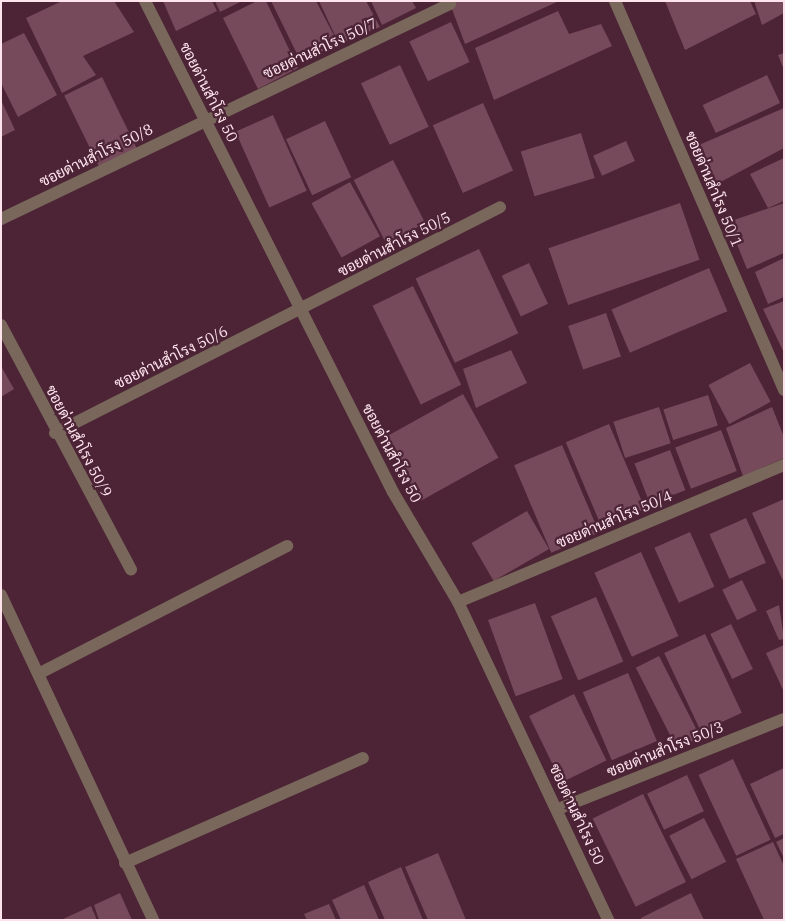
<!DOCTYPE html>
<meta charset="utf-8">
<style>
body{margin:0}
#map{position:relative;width:785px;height:921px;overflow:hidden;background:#4c2435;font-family:"IBM Plex Serif",Sarabun,serif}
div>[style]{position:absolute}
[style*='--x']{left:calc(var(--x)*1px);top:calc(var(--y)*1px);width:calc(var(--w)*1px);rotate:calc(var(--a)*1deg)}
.building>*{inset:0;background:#764a5b;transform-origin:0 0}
.minor>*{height:12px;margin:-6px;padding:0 6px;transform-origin:6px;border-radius:6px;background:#79675c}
span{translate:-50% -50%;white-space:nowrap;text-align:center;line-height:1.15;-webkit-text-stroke:4.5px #4c2435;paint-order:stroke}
.street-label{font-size:15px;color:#ffe4ed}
.frame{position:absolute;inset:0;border:2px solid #ffe4ed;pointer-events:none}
</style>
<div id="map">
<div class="building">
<div style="clip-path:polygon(62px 1px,114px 1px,134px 32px,83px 56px,96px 75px,62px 93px,26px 18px)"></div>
<div style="clip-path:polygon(163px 1px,212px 1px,217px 11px,176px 31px)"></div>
<div style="clip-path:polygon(215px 1px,242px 1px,220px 12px)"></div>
<div style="clip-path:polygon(257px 1px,266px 1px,298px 68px,258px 89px,223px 18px)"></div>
<div style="clip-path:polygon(271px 1px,316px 1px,338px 43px,301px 62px)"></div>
<div style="clip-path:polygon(319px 1px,366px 1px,380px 27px,339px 44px)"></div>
<div style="clip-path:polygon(371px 1px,412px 1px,416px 8px,382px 25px)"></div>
<div style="clip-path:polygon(449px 1px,559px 1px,465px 44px)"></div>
<div style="clip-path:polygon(665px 1px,750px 1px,756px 14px,685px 50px)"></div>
<div style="clip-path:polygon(754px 1px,784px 1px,784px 13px,762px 25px)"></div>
<div style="clip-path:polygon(558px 11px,569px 34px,601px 24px,612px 46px,494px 100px,475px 48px)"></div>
<div style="left:451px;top:22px;width:44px;height:46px;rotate:65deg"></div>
<div style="clip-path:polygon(24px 33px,57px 95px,18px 117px,1px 83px,1px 44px)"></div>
<div style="clip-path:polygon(784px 53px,784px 70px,778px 55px)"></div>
<div style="left:400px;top:65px;width:68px;height:43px;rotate:65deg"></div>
<div style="left:767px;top:75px;width:31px;height:71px;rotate:65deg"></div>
<div style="left:102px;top:77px;width:80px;height:42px;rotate:64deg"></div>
<div style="clip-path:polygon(1px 100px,15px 130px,1px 137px)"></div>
<div style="left:483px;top:103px;width:74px;height:55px;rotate:66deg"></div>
<div style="clip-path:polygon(784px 108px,784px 148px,715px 185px,699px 145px)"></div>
<div style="left:273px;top:115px;width:83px;height:41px;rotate:66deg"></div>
<div style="left:325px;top:121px;width:62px;height:43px;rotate:65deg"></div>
<div style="left:581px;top:133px;width:47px;height:63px;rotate:73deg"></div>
<div style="left:626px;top:141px;width:22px;height:36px;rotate:66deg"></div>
<div style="clip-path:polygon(784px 158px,784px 201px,768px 208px,750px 174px)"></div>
<div style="left:393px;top:160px;width:71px;height:44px;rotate:63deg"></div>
<div style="left:350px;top:182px;width:62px;height:44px;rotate:61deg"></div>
<div style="left:680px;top:203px;width:60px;height:139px;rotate:71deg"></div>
<div style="clip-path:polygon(784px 203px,784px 253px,747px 269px,728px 222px)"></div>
<div style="left:479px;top:249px;width:93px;height:70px;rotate:65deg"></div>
<div style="clip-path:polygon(784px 258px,784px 297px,768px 304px,755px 272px)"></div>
<div style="left:529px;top:263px;width:45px;height:30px;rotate:65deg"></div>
<div style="left:709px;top:268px;width:47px;height:106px;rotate:67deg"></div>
<div style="left:413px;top:286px;width:110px;height:45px;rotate:64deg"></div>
<div style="clip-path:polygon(784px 301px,784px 353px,763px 309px)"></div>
<div style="left:606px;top:313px;width:46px;height:40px;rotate:71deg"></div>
<div style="clip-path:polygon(511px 350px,527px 383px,476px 408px,463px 369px)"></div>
<div style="left:750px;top:363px;width:44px;height:47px;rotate:62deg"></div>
<div style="clip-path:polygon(1px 366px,14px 389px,1px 397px)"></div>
<div style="left:463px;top:394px;width:73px;height:89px;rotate:61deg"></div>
<div style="left:708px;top:395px;width:32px;height:47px;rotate:72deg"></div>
<div style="left:659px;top:407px;width:38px;height:48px;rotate:72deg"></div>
<div style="clip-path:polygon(772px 407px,784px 437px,784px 458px,743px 476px,726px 428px)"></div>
<div style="left:609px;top:424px;width:92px;height:47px;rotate:67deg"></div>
<div style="left:721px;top:430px;width:44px;height:49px;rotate:69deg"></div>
<div style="left:562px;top:445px;width:95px;height:52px;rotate:67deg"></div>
<div style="left:670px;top:450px;width:43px;height:38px;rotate:69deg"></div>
<div style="clip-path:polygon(784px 499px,784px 583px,752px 513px)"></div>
<div style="left:527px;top:511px;width:44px;height:64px;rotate:60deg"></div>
<div style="left:746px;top:518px;width:49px;height:40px;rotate:66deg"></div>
<div style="left:690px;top:532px;width:60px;height:39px;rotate:66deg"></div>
<div style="left:641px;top:552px;width:92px;height:51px;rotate:66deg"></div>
<div style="left:742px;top:580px;width:34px;height:22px;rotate:64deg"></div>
<div style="left:596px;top:597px;width:70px;height:49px;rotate:67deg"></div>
<div style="left:535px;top:603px;width:81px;height:50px;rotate:70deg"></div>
<div style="clip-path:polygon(779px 605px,784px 639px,779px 640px,766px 611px)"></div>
<div style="left:731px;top:624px;width:50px;height:23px;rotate:64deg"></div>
<div style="left:705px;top:634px;width:87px;height:45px;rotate:65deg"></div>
<div style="clip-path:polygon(784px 645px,784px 692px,766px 653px)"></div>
<div style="left:659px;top:656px;width:91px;height:26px;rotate:63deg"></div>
<div style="left:628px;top:673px;width:74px;height:49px;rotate:67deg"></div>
<div style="left:574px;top:694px;width:74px;height:50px;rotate:64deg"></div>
<div style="left:733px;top:759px;width:89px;height:38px;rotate:65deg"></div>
<div style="clip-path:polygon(784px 768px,784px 834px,775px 838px,750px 784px)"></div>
<div style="left:687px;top:775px;width:40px;height:44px;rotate:65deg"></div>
<div style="left:643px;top:794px;width:98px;height:56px;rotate:64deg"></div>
<div style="left:704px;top:818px;width:49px;height:39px;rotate:63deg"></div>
<div style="clip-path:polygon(784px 838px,784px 858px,776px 842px)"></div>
<div style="clip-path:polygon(773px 842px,784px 866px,784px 920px,764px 920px,736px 859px)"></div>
<div style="clip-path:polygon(438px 853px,466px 920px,428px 920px,405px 867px)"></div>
<div style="clip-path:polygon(401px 867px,423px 920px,385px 920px,368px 882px)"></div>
<div style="clip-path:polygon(364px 885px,379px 920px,341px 920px,332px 900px)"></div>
<div style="clip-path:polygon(120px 893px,132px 920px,99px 920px,94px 905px)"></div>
<div style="clip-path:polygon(691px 893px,704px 920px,641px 920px,641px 918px)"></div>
<div style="clip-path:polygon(329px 904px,336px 920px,307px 920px,304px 914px)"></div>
<div style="clip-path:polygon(91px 906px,97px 920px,61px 920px)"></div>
</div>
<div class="minor">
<div style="--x:145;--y:1;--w:550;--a:63.2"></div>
<div style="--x:393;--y:492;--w:128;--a:59.4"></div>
<div style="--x:458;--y:602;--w:352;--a:64.7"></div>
<div style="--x:615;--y:1;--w:424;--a:66.5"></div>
<div style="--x:1;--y:219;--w:498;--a:-25.6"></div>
<div style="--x:1;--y:325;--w:277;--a:62"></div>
<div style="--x:55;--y:433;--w:499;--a:-26.9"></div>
<div style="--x:1;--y:595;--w:359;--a:64.9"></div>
<div style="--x:458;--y:602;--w:354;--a:-22.8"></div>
<div style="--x:40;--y:673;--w:278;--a:-27.2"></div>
<div style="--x:558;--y:809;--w:243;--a:-21.7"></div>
<div style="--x:125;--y:863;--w:260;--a:-23.8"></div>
</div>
<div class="street-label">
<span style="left:320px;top:48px;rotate:-25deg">ซอยด่านสำโรง 50/7</span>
<span style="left:209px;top:92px;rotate:63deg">ซอยด่านสำโรง 50</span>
<span style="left:96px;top:155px;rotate:-26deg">ซอยด่านสำโรง 50/8</span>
<span style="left:714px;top:189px;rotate:67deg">ซอยด่านสำโรง 50/1</span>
<span style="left:394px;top:244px;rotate:-27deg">ซอยด่านสำโรง 50/5</span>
<span style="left:171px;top:357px;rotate:-26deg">ซอยด่านสำโรง 50/6</span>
<span style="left:79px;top:441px;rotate:62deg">ซอยด่านสำโรง 50/9</span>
<span style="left:392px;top:453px;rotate:62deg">ซอยด่านสำโรง 50</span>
<span style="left:614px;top:519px;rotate:-23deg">ซอยด่านสำโรง 50/4</span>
<span style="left:665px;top:749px;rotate:-22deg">ซอยด่านสำโรง 50/3</span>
<span style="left:577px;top:814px;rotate:65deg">ซอยด่านสำโรง 50</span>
</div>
<div class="frame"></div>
</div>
